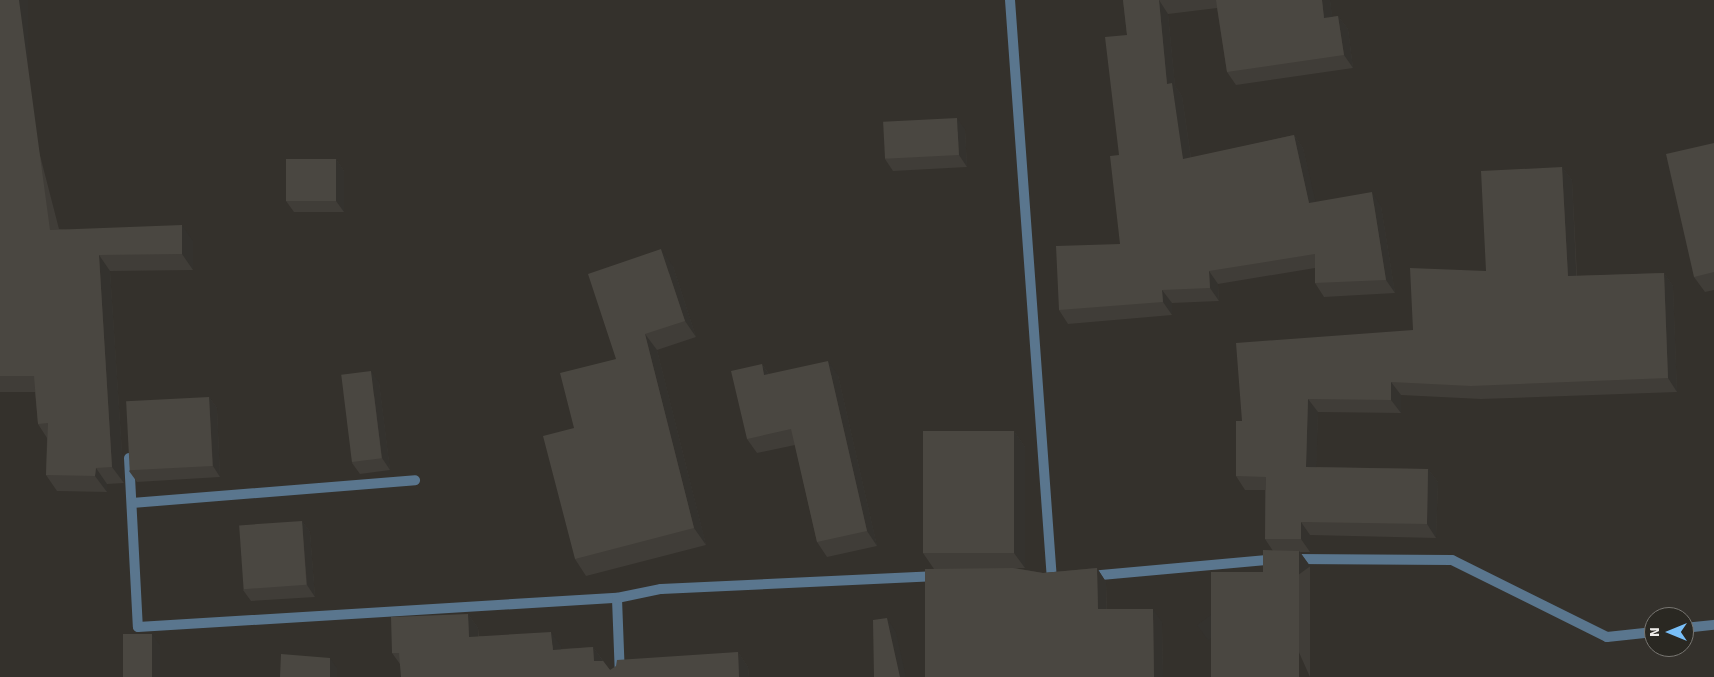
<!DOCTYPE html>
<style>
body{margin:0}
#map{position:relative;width:1714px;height:677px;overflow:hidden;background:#34312c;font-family:Signika,sans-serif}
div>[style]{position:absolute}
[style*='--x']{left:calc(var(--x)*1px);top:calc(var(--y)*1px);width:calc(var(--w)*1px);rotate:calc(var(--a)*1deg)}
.street>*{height:10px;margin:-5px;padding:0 5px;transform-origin:5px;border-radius:5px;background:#5a768e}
.wall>*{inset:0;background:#403d38}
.shaded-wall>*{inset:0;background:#34322e;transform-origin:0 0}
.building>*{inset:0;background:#4a4741;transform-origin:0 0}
span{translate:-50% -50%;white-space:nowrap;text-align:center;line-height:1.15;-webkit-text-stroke:4.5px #2a2822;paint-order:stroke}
.north{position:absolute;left:1644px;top:607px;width:50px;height:50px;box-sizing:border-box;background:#2a2822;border:1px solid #787672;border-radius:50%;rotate:270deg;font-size:14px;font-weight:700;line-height:20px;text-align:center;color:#eeece9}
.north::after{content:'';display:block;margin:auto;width:18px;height:22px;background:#79bff8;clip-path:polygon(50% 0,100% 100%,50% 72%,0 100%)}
</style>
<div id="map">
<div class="street">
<div style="--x:1010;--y:0;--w:582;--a:85.86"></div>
<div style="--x:129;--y:458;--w:169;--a:87"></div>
<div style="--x:138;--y:627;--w:480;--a:-3.5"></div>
<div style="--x:132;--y:503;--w:284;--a:-4.6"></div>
<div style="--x:1294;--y:559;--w:158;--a:0.4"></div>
<div style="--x:1452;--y:560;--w:173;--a:26.4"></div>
<div style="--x:1607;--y:637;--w:47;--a:-6.1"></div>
<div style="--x:1090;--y:576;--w:188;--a:-5.2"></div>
<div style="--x:1684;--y:628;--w:30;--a:-6"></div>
<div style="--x:620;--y:677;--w:79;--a:-92.2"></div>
<div style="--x:617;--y:598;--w:45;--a:-11.6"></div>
<div style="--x:661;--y:589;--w:277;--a:-2.7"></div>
</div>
<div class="wall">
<div style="clip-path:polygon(0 0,59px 229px,193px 241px,193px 270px,110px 271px,124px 483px,107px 484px,107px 492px,57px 491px,46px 475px,47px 438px,38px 424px,35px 392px,0 392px)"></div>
<div style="clip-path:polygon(1123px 0,1330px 0,1332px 17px,1338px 16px,1348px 29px,1353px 68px,1236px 85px,1227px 72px,1217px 8px,1168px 14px,1175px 86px,1182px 96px,1191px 158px,1294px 135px,1303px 148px,1315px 202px,1381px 206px,1395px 293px,1324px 297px,1315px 283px,1315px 268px,1218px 284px,1219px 301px,1172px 303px,1172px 315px,1068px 324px,1059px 310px,1120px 244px,1119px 155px,1127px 35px)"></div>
<div style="clip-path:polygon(965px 129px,967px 167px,893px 171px,885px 159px)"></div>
<div style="clip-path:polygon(1714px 143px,1714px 290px,1705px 292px,1694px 277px)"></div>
<div style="clip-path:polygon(336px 159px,344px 171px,344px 212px,294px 212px,286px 201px)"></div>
<div style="clip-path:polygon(1562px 167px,1572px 180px,1577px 276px,1664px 273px,1673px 286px,1677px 392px,1481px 399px,1401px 395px,1401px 413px,1318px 412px,1316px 467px,1428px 469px,1438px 482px,1436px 538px,1310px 535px,1310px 552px,1300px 552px,1310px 566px,1310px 677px,1263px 572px,1273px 551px,1265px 539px,1265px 490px,1245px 490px,1236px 476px,1242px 421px,1413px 330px,1486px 271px)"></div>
<div style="clip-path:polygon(673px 266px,696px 337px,657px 350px,706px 545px,586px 576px,575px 559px,574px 428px)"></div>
<div style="clip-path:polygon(762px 364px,769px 374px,838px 375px,877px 546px,827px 557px,817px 542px,795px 445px,757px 453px,747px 439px)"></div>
<div style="clip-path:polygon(379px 382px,390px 470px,360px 474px,352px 463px)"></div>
<div style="clip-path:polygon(209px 397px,217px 408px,220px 477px,137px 482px,129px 471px)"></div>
<div style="clip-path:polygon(1014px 431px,1025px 447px,1025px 568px,1014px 568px,1043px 573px,1097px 568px,1106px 582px,1107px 609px,1162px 622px,1163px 677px,925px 677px,934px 569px,923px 553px)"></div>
<div style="clip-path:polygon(302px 521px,310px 532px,315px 597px,251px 601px,243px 590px)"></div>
<div style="clip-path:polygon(468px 614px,478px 628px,479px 636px,561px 646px,561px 649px,593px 647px,610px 670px,738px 652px,748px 667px,749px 677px,400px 664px,392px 653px)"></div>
</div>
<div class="shaded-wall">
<div style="left:19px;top:0;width:9px;height:232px"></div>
<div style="clip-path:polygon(1159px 0,1168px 14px,1175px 86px,1182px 96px,1193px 173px,1183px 159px,1167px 84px)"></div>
<div style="clip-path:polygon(1322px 0,1330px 0,1334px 32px,1324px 18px)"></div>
<div style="clip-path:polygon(1338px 16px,1348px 29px,1353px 68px,1344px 55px)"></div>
<div style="clip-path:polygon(957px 118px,965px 129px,967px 167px,959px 155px)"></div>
<div style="clip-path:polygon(1294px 135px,1303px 148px,1319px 216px,1309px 203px)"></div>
<div style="clip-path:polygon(336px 159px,344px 171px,344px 212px,336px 201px)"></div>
<div style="clip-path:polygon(1562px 167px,1572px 180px,1577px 290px,1568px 276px)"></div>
<div style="clip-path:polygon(1372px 192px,1381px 206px,1395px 293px,1386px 280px)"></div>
<div style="clip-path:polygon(182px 225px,193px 241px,193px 270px,182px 254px)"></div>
<div style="clip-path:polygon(661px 249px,673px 266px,696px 337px,685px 321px)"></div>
<div style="clip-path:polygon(99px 255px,110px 271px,124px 483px,112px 467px)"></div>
<div style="clip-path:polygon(1209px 271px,1218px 284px,1219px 301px,1210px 288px)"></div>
<div style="clip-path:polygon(1664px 273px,1673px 286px,1677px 392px,1668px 378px)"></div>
<div style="clip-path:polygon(1162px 290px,1172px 303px,1172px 315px,1163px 302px)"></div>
<div style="clip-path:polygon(645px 334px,657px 350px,706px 545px,694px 528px)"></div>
<div style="clip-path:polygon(828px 361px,838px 375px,877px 546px,867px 531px)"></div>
<div style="clip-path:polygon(762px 364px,772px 379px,764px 375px)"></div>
<div style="clip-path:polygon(371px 371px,379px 382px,390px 470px,382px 458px)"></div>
<div style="clip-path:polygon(1391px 382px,1401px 395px,1401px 413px,1391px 400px)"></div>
<div style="clip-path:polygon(209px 397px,217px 408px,220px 477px,213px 466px)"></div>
<div style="clip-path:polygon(1308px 399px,1318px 412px,1316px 480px,1306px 467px)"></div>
<div style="clip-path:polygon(1014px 431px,1025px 447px,1025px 568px,1014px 553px)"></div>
<div style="clip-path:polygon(96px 468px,107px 484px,107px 492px,95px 476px)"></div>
<div style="clip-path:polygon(1428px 469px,1438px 482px,1436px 538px,1427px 524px)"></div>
<div style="clip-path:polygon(302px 521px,310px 532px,315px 597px,307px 585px)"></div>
<div style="clip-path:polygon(1301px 522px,1310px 535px,1310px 552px,1301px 539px)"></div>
<div style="left:1299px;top:551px;width:19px;height:126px;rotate:54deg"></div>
<div style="clip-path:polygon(1097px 568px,1106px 582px,1107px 622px,1098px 609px)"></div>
<div style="clip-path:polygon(1153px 609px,1162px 622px,1163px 677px,1154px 677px)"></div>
<div style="clip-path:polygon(468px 614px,478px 628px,479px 651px,469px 637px)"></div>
<div style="clip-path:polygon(887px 618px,896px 632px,906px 677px,900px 677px)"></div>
<div style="clip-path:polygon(551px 632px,561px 646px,562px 664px,553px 650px)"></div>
<div style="clip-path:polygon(152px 634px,160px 645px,160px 677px,152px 677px)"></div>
<div style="clip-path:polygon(593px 647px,603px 661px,594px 661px)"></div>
<div style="clip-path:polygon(738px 652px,748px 667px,749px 677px,739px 677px)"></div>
<div style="clip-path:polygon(330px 658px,337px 668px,337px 677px,330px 677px)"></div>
</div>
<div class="building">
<div style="clip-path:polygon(0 0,19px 0,50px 230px,182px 225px,182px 254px,99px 255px,112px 467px,96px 468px,95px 476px,46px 475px,48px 423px,38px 424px,34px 376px,0 376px)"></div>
<div style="clip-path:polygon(1123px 0,1161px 0,1159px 0,1167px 84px,1172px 83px,1183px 159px,1294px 135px,1309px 203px,1372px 192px,1386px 280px,1315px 283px,1315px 254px,1209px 271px,1210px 288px,1162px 290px,1163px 302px,1059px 310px,1056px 246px,1120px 244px,1110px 156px,1119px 155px,1105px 37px,1127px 35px)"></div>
<div style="clip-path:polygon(1216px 0,1322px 0,1324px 18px,1338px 16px,1344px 55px,1227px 72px)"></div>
<div style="left:957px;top:118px;width:37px;height:74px;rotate:87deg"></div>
<div style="clip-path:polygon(1714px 143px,1714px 272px,1694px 277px,1666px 154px)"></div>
<div style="left:336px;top:159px;width:42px;height:50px;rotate:90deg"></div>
<div style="clip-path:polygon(1562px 167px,1568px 276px,1664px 273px,1668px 378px,1471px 386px,1391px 382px,1391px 400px,1308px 399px,1306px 467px,1428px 469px,1427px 524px,1301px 522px,1301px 539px,1265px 539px,1266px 477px,1236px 476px,1236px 421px,1242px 421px,1236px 343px,1413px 330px,1410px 268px,1486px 271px,1481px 171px)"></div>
<div style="clip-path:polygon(661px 249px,685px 321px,645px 334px,694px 528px,575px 559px,543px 436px,574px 428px,560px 373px,616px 359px,588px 274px)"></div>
<div style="clip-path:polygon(828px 361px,867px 531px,817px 542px,791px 429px,747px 439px,731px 371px,762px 364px,764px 375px)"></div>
<div style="left:371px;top:371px;width:88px;height:30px;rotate:83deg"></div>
<div style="left:209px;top:397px;width:69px;height:83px;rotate:87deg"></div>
<div style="left:1014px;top:431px;width:122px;height:91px;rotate:90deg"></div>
<div style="left:302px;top:521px;width:64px;height:63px;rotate:86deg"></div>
<div style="clip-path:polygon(1263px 550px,1299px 551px,1299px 677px,1211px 677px,1211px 572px,1263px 572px)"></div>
<div style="clip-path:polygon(1013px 568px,1043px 573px,1097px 568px,1098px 609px,1153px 609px,1154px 677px,925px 677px,925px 569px)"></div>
<div style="clip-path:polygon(468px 614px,469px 637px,551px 632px,553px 650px,593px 647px,594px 661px,603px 661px,610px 670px,616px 666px,617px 660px,738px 652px,739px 677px,401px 677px,399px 653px,392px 653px,391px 617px)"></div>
<div style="clip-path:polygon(887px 618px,900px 677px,874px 677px,873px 620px)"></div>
<div style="left:123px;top:634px;width:29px;height:43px"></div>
<div style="clip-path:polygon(281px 654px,330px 658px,330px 677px,280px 677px)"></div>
</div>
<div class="north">N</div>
</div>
